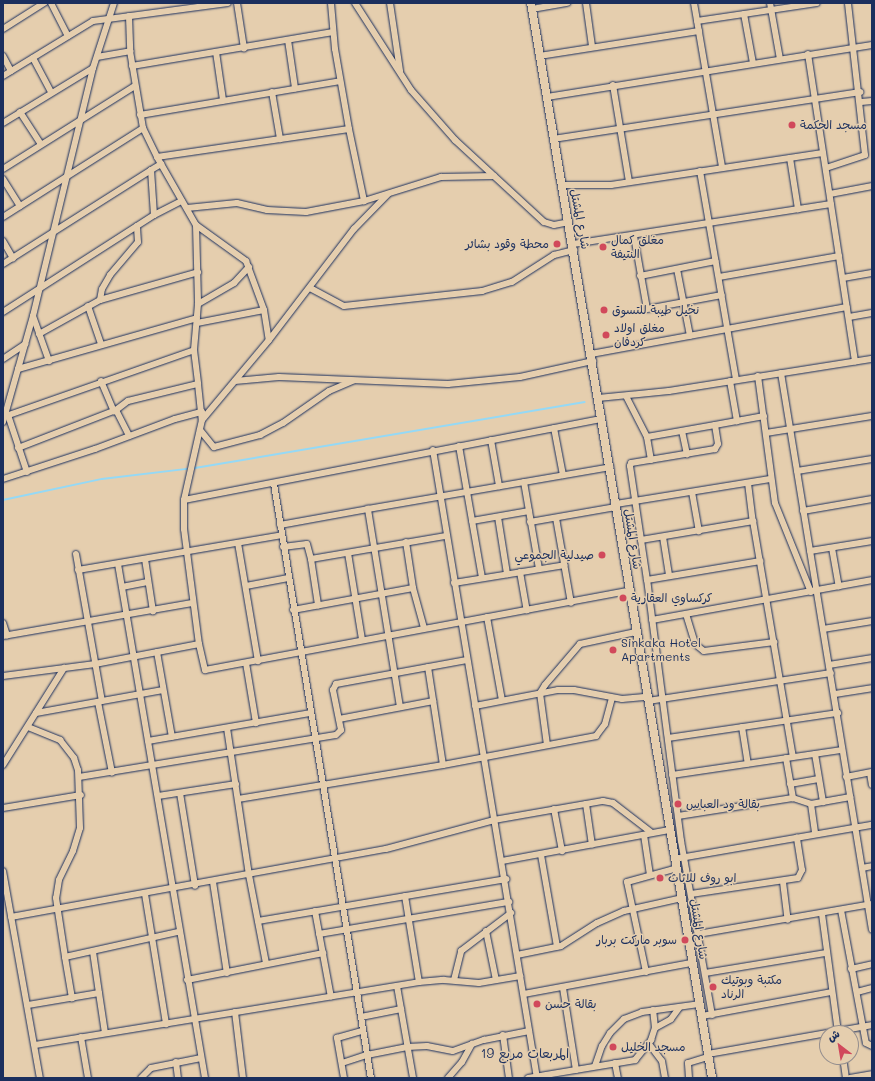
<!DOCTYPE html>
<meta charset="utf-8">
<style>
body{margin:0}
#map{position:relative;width:875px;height:1081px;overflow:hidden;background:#e5ceae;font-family:Mali,"Playpen Sans Arabic",sans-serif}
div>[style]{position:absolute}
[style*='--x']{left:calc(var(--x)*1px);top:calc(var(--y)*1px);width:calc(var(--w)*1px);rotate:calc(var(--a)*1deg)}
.stream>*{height:1.5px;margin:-0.75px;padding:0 0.75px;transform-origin:0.75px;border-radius:0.75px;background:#94d9f6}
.roads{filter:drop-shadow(0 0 1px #1b2f5e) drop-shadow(0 0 1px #1b2f5e)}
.street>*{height:6px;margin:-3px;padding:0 3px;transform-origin:3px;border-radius:3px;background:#e5ceae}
.secondary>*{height:8px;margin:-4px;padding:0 4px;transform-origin:4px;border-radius:4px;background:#e5ceae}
.dots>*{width:11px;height:11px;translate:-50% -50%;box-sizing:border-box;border:2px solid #e5ceae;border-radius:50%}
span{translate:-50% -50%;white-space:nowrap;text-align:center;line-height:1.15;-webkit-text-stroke:3px #e5ceae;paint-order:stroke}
.poi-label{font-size:12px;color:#1b2f5e}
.left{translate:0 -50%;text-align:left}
.right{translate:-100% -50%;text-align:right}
.street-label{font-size:12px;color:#1b2f5e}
.neighbourhood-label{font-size:13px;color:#1b2f5e}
.frame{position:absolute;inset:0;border:4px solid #1b2f5e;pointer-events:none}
.north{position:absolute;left:819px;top:1025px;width:40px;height:40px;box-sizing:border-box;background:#e5ceae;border:1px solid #948e8e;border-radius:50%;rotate:329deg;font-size:11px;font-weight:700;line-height:16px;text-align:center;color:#1b2f5e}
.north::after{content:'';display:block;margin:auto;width:14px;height:18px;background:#d1495b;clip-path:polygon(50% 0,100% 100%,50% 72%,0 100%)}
</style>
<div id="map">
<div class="stream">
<div style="--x:195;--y:468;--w:395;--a:-9.6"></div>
<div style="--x:3;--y:500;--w:101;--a:-12"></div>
<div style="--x:102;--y:479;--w:85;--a:-6.8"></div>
</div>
<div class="roads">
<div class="street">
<div style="--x:51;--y:3;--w:37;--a:63"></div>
<div style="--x:237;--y:3;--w:46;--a:81.2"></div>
<div style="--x:355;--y:3;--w:103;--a:57.2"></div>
<div style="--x:411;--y:90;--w:67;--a:48.7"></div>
<div style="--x:455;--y:140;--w:121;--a:42.7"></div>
<div style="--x:544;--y:222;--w:10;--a:17"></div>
<div style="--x:554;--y:225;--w:15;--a:-11"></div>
<div style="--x:390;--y:3;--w:69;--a:81.6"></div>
<div style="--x:586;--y:3;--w:43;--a:82.1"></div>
<div style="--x:694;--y:3;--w:166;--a:80.3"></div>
<div style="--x:770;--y:3;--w:57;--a:79.9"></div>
<div style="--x:532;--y:9;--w:36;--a:-10"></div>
<div style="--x:744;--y:14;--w:50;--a:79.6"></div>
<div style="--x:129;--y:16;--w:35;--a:88"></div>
<div style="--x:130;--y:51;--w:78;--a:80.4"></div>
<div style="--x:143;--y:128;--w:32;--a:64"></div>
<div style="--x:157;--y:157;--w:78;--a:60.2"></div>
<div style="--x:196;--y:225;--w:79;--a:88.5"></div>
<div style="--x:198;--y:304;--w:46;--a:95"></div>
<div style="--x:194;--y:350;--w:34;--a:83"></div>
<div style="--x:697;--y:21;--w:121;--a:-8.5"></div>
<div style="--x:3;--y:29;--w:49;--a:-32.4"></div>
<div style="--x:288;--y:40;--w:49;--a:81.7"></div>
<div style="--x:216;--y:52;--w:49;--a:81.7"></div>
<div style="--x:808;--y:54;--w:311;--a:81.3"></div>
<div style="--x:3;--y:56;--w:17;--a:62"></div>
<div style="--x:539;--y:56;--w:162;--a:-8.9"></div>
<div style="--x:97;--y:57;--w:34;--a:-10"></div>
<div style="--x:33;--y:58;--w:38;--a:62"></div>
<div style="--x:132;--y:66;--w:204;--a:-9.6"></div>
<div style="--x:3;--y:76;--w:105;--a:-31.4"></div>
<div style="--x:93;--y:21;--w:136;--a:-7.6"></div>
<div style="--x:613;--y:85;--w:98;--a:80.6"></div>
<div style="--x:272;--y:92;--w:48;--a:80.3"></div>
<div style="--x:547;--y:97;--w:329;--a:-9.1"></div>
<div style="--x:861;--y:102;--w:11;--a:-5"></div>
<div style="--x:20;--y:112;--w:38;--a:57"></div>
<div style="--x:140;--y:115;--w:203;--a:-9.6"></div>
<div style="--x:3;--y:123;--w:105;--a:-31.4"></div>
<div style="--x:349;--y:129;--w:74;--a:78.2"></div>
<div style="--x:553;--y:139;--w:311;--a:-8.7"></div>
<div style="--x:157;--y:157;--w:194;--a:-8.3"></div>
<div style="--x:349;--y:129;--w:81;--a:-99.9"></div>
<div style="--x:335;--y:49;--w:46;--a:-95"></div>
<div style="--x:790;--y:158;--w:52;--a:81.1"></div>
<div style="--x:826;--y:168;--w:41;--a:-18.4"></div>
<div style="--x:865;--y:155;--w:153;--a:-96.4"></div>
<div style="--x:3;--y:169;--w:156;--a:-32.2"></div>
<div style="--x:700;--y:171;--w:212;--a:80.2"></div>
<div style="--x:3;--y:179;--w:32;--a:58"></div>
<div style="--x:562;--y:185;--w:49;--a:0"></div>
<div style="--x:611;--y:185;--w:214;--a:-8.6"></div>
<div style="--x:830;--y:194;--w:43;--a:-10.8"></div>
<div style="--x:187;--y:208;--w:50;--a:-5.7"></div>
<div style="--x:237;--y:203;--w:31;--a:13"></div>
<div style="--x:267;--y:210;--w:39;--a:3"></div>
<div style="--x:306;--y:212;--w:59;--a:-10.7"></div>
<div style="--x:364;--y:201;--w:81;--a:-17.3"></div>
<div style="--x:441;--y:177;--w:53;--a:-1.1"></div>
<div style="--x:154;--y:215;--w:45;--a:-93.8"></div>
<div style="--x:151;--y:170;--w:12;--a:-31"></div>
<div style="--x:3;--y:217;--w:166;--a:-32.4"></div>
<div style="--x:196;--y:225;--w:62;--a:35.8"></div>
<div style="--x:246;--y:261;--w:52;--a:69.8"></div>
<div style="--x:264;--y:310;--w:30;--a:81"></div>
<div style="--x:634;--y:236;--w:74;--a:79.9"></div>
<div style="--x:647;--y:309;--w:76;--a:-10.6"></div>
<div style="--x:3;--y:241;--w:20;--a:60"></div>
<div style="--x:573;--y:244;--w:261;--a:-8.8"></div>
<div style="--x:3;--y:264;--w:175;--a:-32.4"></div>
<div style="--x:677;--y:269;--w:68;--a:79"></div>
<div style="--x:640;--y:276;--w:77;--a:-11.2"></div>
<div style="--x:719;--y:277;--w:122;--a:-9.9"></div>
<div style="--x:843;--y:278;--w:29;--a:-10"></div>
<div style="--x:310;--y:288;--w:38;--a:28"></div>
<div style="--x:344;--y:306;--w:139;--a:-6.2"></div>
<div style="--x:482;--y:291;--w:31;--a:-17"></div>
<div style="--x:512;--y:282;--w:50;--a:-32.7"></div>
<div style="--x:554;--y:255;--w:21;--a:-14"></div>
<div style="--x:100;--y:300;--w:11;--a:-80"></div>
<div style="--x:102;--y:289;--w:16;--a:-60"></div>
<div style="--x:110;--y:275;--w:43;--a:-49.7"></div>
<div style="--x:138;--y:242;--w:16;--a:-94"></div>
<div style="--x:198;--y:304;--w:42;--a:-30.3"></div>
<div style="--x:234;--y:283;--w:22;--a:-47"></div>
<div style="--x:88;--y:306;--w:40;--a:71.1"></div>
<div style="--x:3;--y:312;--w:179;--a:-32.7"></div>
<div style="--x:154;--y:215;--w:31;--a:-27"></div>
<div style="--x:33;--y:316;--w:48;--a:70.4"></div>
<div style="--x:849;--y:317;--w:23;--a:-10"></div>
<div style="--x:197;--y:323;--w:68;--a:-11"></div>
<div style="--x:39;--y:334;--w:70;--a:-29.1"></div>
<div style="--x:100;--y:300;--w:102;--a:-15.9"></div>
<div style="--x:591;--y:354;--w:260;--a:-10.4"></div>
<div style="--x:3;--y:359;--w:27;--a:-34"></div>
<div style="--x:18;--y:369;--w:186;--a:-15.9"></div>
<div style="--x:781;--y:373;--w:564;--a:80.72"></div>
<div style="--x:758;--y:376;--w:128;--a:82.4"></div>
<div style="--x:775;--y:503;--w:96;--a:68"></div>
<div style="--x:101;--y:381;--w:33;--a:67"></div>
<div style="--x:235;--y:381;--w:44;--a:-5.2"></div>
<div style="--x:279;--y:377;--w:169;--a:2.4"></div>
<div style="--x:448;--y:384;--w:72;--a:-5.6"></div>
<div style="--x:520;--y:377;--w:75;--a:-12.4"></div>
<div style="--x:730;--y:381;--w:41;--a:80.1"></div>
<div style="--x:626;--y:396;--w:46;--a:62.9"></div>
<div style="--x:598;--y:398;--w:71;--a:-5.6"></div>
<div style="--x:669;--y:391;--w:206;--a:-9"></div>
<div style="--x:116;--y:410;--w:15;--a:-37"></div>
<div style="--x:128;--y:401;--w:72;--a:-13.7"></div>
<div style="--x:198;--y:384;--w:36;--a:84"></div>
<div style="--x:202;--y:420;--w:82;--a:102.7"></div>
<div style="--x:184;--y:500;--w:29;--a:90"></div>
<div style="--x:184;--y:529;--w:116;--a:82.6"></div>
<div style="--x:199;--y:644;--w:27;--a:77"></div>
<div style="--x:205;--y:670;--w:431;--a:-10.6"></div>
<div style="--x:8;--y:415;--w:60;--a:71.6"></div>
<div style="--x:6;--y:416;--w:199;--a:-19.3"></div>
<div style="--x:764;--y:416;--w:50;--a:169.6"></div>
<div style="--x:715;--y:425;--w:19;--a:81"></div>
<div style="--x:718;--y:444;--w:6;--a:121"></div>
<div style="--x:715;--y:449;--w:85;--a:170.5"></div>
<div style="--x:631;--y:463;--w:3;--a:108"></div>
<div style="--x:630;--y:466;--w:75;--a:81.5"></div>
<div style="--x:641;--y:540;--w:114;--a:-9.6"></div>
<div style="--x:753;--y:521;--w:239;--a:80.4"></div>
<div style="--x:202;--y:420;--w:104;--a:-50.1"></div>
<div style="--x:269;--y:340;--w:140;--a:-52.6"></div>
<div style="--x:354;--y:229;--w:49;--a:-45.8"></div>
<div style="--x:3;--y:422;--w:110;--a:-74.2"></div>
<div style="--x:33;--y:316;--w:255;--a:-76.4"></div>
<div style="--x:93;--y:68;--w:68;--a:-72.1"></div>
<div style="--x:554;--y:428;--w:48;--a:79.2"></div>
<div style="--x:200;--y:430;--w:22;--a:51"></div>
<div style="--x:214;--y:447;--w:48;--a:-14.6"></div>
<div style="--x:260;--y:435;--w:26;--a:-28"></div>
<div style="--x:283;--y:423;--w:56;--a:-34.8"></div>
<div style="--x:329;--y:391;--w:26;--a:-23"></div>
<div style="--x:682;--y:431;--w:24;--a:78"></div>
<div style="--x:766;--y:433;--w:107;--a:-9.1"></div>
<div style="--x:491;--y:440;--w:47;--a:80.1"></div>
<div style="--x:459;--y:446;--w:134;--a:80.1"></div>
<div style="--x:18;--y:448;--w:105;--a:-21.2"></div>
<div style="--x:116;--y:410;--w:29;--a:63"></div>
<div style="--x:433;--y:450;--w:637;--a:80.6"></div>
<div style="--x:651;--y:460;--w:23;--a:-100"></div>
<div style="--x:647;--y:437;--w:69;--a:-10"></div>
<div style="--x:797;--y:471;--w:76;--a:-9.1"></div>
<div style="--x:3;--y:479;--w:97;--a:-18.1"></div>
<div style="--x:95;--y:449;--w:85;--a:-20.6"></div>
<div style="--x:175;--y:419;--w:28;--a:-15"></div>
<div style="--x:524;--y:482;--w:88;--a:80.2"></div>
<div style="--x:748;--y:483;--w:38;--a:83"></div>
<div style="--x:274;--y:484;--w:602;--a:80.73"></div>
<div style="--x:692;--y:492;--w:40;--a:80"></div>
<div style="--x:184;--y:500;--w:426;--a:-11"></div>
<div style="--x:616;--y:504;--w:156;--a:-9.2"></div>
<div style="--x:803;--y:511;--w:70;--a:-9.9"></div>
<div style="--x:498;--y:517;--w:58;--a:81"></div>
<div style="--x:556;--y:518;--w:86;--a:80"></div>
<div style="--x:472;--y:521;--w:58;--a:-10"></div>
<div style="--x:530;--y:522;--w:87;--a:-9.9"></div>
<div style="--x:280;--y:525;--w:89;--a:-10.3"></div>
<div style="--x:663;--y:537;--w:39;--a:81"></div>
<div style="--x:641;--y:540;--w:40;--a:81.5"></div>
<div style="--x:406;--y:542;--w:47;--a:81.3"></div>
<div style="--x:238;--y:543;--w:120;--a:80.4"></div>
<div style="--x:283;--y:547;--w:24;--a:-7"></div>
<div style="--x:307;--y:544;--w:16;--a:75"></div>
<div style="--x:311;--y:559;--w:137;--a:-9.7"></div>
<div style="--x:832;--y:548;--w:39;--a:80"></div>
<div style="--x:810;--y:551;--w:63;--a:-9.2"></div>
<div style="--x:348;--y:553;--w:87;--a:80.8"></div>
<div style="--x:76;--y:554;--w:149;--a:80"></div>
<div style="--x:145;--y:559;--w:53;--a:81.3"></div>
<div style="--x:311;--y:559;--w:47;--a:81.3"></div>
<div style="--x:118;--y:564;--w:521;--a:80.39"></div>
<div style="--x:78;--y:570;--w:207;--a:-9.7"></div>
<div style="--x:520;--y:572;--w:39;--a:80"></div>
<div style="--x:454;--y:583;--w:112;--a:-9.2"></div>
<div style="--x:246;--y:586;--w:43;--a:-10.8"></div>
<div style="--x:122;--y:587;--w:26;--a:-11"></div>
<div style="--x:293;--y:610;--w:122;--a:-10.4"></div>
<div style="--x:413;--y:588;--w:41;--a:74.6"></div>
<div style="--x:686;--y:614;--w:31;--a:73"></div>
<div style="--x:695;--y:644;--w:11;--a:38"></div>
<div style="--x:704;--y:651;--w:71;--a:-7.3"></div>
<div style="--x:487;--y:617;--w:84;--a:79.8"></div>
<div style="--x:652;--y:620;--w:224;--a:-10.3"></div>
<div style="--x:3;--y:623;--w:13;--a:72"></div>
<div style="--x:823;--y:629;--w:50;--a:-9.3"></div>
<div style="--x:3;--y:636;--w:192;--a:-9.9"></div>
<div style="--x:157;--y:652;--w:86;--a:80"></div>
<div style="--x:246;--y:663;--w:61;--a:80.5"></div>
<div style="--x:829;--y:665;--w:44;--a:-9.2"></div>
<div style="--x:428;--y:667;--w:99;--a:81.3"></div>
<div style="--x:3;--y:676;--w:93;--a:-7.4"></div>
<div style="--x:95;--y:664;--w:106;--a:-10.9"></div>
<div style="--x:835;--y:694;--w:37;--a:-9"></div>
<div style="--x:648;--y:701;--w:185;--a:-8.7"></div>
<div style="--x:98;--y:702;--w:72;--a:78.8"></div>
<div style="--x:475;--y:706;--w:85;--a:-10.9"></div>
<div style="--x:558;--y:690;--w:16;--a:0"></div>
<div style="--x:574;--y:690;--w:49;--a:10.6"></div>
<div style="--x:622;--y:699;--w:25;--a:-5"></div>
<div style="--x:400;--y:707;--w:201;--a:-99.2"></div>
<div style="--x:368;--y:509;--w:246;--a:-9.8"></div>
<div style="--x:36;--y:713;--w:129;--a:-10.3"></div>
<div style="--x:339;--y:719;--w:96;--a:-10.8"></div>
<div style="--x:28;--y:727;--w:35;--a:22"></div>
<div style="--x:60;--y:740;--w:23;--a:52"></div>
<div style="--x:74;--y:758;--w:13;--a:72"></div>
<div style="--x:78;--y:770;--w:58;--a:88"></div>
<div style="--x:80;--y:828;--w:24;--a:107"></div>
<div style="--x:73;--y:851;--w:32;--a:116"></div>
<div style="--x:59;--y:880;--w:18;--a:99"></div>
<div style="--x:56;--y:898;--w:60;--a:81.3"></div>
<div style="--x:65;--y:957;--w:116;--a:-12.5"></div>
<div style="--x:742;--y:727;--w:37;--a:81"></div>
<div style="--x:227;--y:728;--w:149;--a:81.5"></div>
<div style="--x:249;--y:875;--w:90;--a:79.1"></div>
<div style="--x:668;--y:738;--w:172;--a:-8.4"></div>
<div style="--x:148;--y:741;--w:164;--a:-9.8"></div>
<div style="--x:547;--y:745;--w:52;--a:-97.7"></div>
<div style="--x:540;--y:693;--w:9;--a:-58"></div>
<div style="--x:545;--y:685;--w:54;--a:-49.5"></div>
<div style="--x:580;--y:644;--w:57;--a:-12.1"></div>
<div style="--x:815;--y:754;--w:49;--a:80.5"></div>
<div style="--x:786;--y:758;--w:41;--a:80.1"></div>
<div style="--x:3;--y:765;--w:115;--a:-57.8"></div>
<div style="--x:870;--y:773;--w:12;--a:81"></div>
<div style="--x:672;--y:775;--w:172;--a:-8.4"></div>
<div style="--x:79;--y:777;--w:260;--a:-9.3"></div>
<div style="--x:336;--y:735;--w:7;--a:-45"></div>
<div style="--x:341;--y:730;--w:41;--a:-101.3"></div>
<div style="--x:333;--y:690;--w:7;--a:-63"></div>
<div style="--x:336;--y:684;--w:133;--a:-10.4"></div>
<div style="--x:846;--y:777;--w:26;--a:-11"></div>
<div style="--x:790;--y:784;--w:29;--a:-10"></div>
<div style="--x:180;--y:793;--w:94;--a:80.8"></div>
<div style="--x:158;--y:796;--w:79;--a:-8.7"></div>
<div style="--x:238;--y:799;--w:208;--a:-9.4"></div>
<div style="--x:443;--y:765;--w:156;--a:-10.7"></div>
<div style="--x:596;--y:736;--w:15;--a:-53"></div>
<div style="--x:605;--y:724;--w:27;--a:-75"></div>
<div style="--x:586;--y:804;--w:41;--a:81.7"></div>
<div style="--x:811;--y:804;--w:30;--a:82"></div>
<div style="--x:3;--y:808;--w:79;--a:-9.5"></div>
<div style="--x:554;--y:809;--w:43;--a:79.2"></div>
<div style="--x:678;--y:816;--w:116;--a:-8.9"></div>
<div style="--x:793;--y:798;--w:19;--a:18"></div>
<div style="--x:811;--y:804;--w:40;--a:-10"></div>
<div style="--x:644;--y:835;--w:40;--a:81.5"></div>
<div style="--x:541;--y:855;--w:93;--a:80.1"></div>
<div style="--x:680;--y:858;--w:195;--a:-9.8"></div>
<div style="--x:502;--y:861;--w:170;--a:-10.5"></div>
<div style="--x:862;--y:868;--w:10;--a:-11"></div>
<div style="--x:3;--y:871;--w:210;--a:79.9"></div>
<div style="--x:213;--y:882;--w:92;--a:81.3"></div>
<div style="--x:783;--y:882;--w:38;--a:83"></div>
<div style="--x:145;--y:894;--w:132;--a:80.8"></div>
<div style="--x:691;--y:894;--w:108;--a:-8.5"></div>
<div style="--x:798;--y:878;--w:9;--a:-63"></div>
<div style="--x:802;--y:870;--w:33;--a:-99"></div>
<div style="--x:405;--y:896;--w:87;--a:80.8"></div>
<div style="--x:841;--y:910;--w:135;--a:79.4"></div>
<div style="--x:866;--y:1043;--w:7;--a:27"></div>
<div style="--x:315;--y:911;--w:87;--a:79.5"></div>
<div style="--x:822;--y:914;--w:120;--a:82.3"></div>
<div style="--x:11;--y:917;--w:381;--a:-10.3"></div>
<div style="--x:386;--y:849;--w:112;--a:-15"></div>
<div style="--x:494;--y:820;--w:111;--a:-9.9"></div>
<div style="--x:603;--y:801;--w:10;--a:11"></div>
<div style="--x:613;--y:803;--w:49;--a:37.6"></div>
<div style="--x:258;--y:921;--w:252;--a:-9.6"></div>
<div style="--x:486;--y:931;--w:50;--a:78.5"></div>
<div style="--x:319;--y:934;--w:193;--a:-9.6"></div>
<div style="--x:698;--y:934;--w:177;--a:-9.8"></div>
<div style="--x:517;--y:955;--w:45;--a:-11.6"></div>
<div style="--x:561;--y:946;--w:43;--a:-32.6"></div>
<div style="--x:597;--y:923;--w:30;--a:-24"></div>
<div style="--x:624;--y:911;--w:59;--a:-12.6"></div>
<div style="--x:65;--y:957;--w:42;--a:80.3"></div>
<div style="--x:851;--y:969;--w:22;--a:-13"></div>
<div style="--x:646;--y:972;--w:92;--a:-101.9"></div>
<div style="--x:627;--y:882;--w:52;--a:-15.6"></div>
<div style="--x:705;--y:973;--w:123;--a:-9.4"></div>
<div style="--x:187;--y:980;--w:139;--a:-11.2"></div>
<div style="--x:454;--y:980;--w:30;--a:-76"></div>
<div style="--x:461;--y:951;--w:63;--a:-37.2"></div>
<div style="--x:397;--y:986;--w:93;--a:80.1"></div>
<div style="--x:563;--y:988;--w:83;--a:81"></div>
<div style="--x:857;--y:992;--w:16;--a:-15"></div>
<div style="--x:99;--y:993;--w:40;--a:81.5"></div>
<div style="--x:524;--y:994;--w:171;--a:-10.5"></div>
<div style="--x:28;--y:1005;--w:72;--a:-9.6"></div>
<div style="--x:99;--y:993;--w:41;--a:-98.3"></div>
<div style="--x:235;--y:1012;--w:66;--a:83.1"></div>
<div style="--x:712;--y:1015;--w:177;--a:-100.1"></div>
<div style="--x:681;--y:841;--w:263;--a:-97.4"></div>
<div style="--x:647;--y:580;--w:115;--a:-9.5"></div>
<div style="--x:702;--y:1016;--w:131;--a:-10.5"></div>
<div style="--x:361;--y:1017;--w:41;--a:-11.3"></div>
<div style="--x:655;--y:1028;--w:18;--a:-29"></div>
<div style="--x:671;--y:1019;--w:14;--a:-54"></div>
<div style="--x:503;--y:1035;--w:43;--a:82.1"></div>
<div style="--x:81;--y:1037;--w:42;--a:80.3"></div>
<div style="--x:649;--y:1044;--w:21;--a:53"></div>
<div style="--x:662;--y:1061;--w:17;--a:80"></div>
<div style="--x:35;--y:1045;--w:389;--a:-9.3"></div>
<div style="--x:419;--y:982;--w:25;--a:-5"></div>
<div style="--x:444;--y:980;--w:35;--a:5"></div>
<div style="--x:479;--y:983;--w:42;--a:-9.7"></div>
<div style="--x:708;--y:1054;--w:167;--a:-10"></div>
<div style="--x:843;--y:1057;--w:21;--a:82"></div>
<div style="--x:176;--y:1062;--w:16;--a:83"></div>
<div style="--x:342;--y:1063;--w:26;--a:-18"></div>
<div style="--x:367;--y:1055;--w:41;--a:-11.3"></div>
<div style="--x:407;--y:1047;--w:20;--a:-3"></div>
<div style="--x:427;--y:1046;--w:26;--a:11"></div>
<div style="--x:453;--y:1051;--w:33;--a:-20"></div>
<div style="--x:484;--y:1040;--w:46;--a:-11.3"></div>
<div style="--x:615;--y:1063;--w:15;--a:79"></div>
<div style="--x:595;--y:1066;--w:21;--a:-71"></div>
<div style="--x:602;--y:1046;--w:15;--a:-58"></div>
<div style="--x:610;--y:1033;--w:20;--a:-45"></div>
<div style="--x:624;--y:1019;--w:19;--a:-21"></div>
<div style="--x:642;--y:1012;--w:59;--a:-7.9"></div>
<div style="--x:141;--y:1078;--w:14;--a:-45"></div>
<div style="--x:151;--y:1068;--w:51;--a:-11.3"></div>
<div style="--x:344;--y:1078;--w:41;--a:-99.9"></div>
<div style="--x:337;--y:1038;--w:26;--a:-16"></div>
<div style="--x:448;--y:1078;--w:21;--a:-49"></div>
<div style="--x:462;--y:1062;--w:21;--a:-61"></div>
<div style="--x:528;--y:1078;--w:109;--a:-9.5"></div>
<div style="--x:635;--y:1060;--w:26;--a:-51"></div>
<div style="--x:651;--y:1040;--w:13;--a:-72"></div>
<div style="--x:655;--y:1028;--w:18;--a:-96"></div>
<div style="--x:689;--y:1078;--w:15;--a:-94"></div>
<div style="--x:688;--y:1063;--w:21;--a:-17"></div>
<div style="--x:850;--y:1078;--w:22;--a:-10"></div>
</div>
<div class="secondary">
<div style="--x:531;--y:3;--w:1090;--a:80.44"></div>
</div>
</div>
<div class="dots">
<div style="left:792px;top:125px;background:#d1495b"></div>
<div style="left:557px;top:244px;background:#d1495b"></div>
<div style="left:603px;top:247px;background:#d1495b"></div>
<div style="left:604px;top:310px;background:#d1495b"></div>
<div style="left:606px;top:335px;background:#d1495b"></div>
<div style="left:602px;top:555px;background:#d1495b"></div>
<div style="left:623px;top:598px;background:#d1495b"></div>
<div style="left:613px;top:650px;background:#d1495b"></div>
<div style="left:678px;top:804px;background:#d1495b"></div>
<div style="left:660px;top:878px;background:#d1495b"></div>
<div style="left:685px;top:940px;background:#d1495b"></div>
<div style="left:713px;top:987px;background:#d1495b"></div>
<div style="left:537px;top:1004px;background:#d1495b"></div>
<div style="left:613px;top:1047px;background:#d1495b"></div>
</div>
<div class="poi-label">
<span class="left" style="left:800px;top:125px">مسجد الحكمة</span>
<span class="left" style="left:611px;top:247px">مغلق كمال<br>النتيفة</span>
<span class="right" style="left:549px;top:244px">محطة وقود بشائر</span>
<span class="left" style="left:612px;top:310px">نخيل طيبة للتسوق</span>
<span class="left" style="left:614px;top:335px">مغلق اولاد<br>كردفان</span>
<span class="right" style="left:594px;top:555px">صيدلية الجموعي</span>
<span class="left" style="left:631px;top:598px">كركساوي العقارية</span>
<span class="left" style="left:621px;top:650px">Sinkaka Hotel<br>Apartments</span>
<span class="left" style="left:686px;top:804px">بقالة ود العباس</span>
<span class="left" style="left:668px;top:878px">ابو روف للاثاث</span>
<span class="right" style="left:677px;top:940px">سوبر ماركت بربار</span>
<span class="left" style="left:721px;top:987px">مكتبة وبوتيك<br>الرناد</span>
<span class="left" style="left:545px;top:1004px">بقالة حسن</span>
<span class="left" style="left:621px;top:1047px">مسجد الخليل</span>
</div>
<div class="street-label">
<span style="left:580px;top:219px;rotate:79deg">شارع المشتل</span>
<span style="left:633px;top:539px;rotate:81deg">شارع المشتل</span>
<span style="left:699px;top:929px;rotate:81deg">شارع المشتل</span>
</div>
<div class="neighbourhood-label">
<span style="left:525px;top:1053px">المربعات مربع 19</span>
</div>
<div class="frame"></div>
<div class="north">ش</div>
</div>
